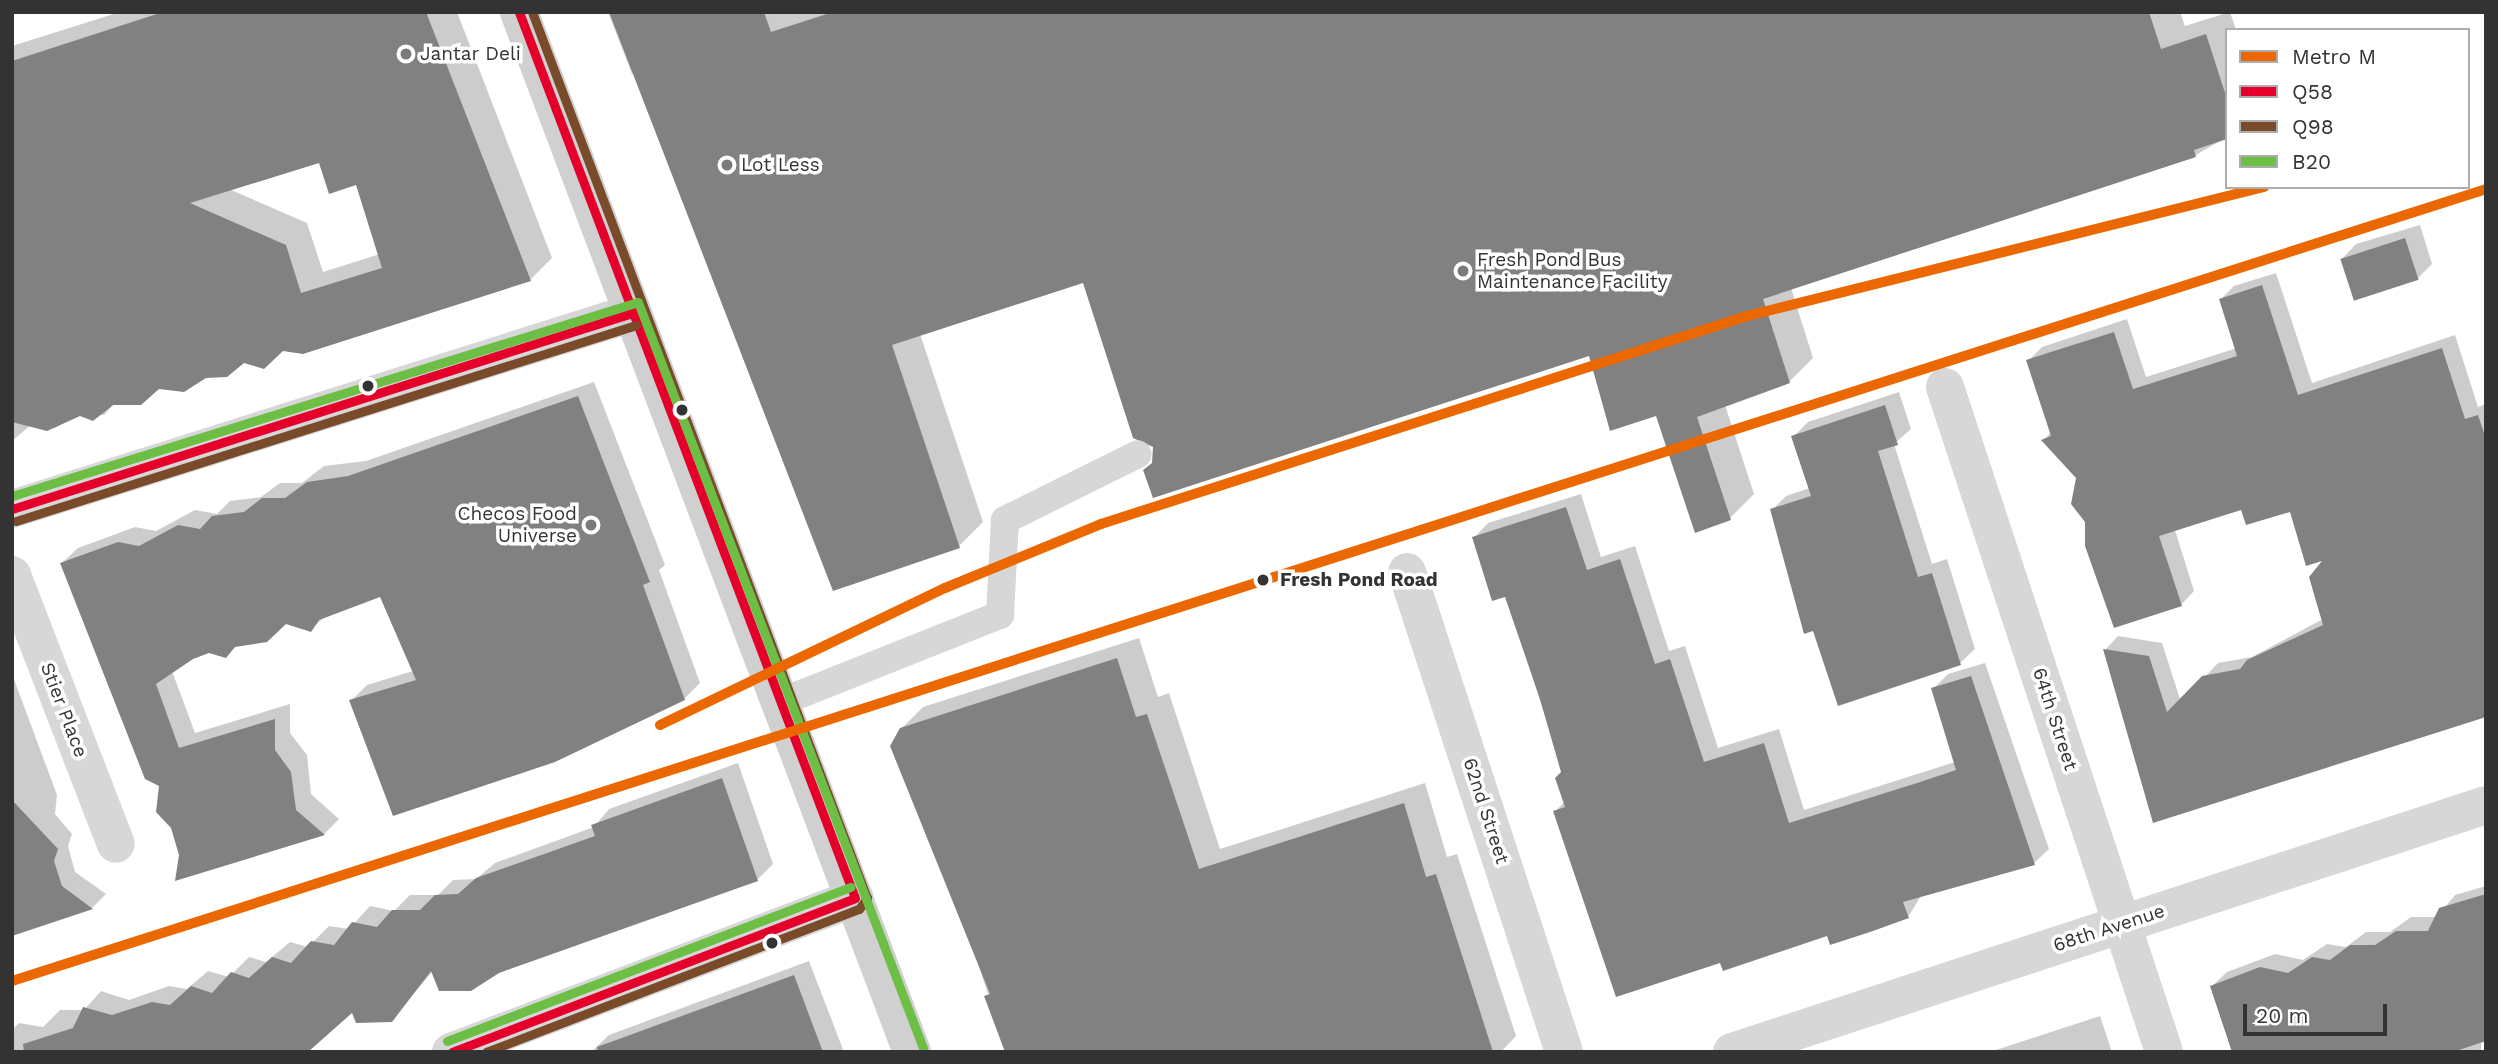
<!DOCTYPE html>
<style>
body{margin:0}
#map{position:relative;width:2498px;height:1064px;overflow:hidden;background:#fff;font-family:"Work Sans",sans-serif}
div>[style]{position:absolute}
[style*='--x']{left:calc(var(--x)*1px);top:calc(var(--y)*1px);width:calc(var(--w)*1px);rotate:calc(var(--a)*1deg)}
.shadow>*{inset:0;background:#0003}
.building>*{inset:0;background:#818181;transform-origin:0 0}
.service>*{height:28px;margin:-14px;padding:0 14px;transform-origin:14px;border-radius:14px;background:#d7d7d7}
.minor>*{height:38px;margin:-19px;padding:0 19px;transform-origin:19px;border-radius:19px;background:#d7d7d7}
.secondary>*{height:38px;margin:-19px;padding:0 19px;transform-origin:19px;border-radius:19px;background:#d0d0d0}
.bus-1>*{height:9px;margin:-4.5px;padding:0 4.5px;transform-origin:4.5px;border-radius:4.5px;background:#e4002b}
.bus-2>*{height:9px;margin:-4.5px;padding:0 4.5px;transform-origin:4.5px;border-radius:4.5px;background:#7a4b2a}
.bus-3>*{height:9px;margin:-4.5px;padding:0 4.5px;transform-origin:4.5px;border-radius:4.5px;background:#6cbe45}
.metro-1>*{height:10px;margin:-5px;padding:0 5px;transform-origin:5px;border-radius:5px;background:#eb6800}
.dots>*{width:19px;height:19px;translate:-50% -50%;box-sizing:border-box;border:4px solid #fff;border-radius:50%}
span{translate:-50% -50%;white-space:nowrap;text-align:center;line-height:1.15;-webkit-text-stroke:7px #fff;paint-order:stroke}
.poi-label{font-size:19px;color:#333}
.left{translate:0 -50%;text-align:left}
.right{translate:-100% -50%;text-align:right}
.stop-label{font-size:19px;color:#333;font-weight:700}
.street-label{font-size:19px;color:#333}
.frame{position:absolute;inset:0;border:14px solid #333;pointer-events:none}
.legend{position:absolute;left:2225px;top:28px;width:245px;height:161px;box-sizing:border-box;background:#fff;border:2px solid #adadad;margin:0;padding:9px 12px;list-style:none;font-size:21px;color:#333}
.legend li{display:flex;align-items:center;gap:14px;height:35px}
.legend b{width:35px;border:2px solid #adadad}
.scale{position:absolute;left:2243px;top:1004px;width:144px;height:32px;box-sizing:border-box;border:4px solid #333;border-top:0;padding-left:9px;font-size:21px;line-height:24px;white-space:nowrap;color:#333;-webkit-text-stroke:5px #fff;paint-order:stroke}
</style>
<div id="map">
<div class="shadow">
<div style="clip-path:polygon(evenodd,120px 12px,457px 12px,552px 258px,530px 280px,158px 387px,115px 403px,104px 415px,79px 414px,55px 428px,31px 425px,12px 441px,12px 46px,120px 12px,320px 160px,357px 183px,380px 254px,323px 272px,307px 223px,229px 189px,320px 160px)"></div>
<div style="clip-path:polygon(608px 12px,2180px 12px,2185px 26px,2230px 12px,2236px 30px,2227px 30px,2227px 137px,2196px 155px,1791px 288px,1813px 358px,1789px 382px,1725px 405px,1754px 494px,1730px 518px,1657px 414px,1591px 353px,1154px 462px,1155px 446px,1084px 281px,920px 334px,983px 522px,959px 546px,638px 72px,632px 74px)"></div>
<div style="clip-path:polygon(2420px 225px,2432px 264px,2418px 278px,2342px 259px,2356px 244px)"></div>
<div style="clip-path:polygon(2276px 273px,2312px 383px,2455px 335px,2478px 407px,2486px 404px,2486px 715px,2154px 821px,2105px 650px,2118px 636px,2162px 643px,2181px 702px,2218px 663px,2252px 657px,2323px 619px,2326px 567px,2292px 509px,2242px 508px,2175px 530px,2194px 591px,2181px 605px,2087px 521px,2078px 477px,2044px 440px,2051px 432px,2028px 361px,2042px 347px,2127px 319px,2146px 377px,2237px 348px,2221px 299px,2234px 286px)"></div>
<div style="clip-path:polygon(594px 382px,665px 565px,659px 570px,700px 683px,684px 699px,351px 701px,367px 685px,413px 671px,381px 595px,325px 616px,311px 630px,286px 622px,192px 657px,172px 671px,195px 733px,290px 704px,290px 733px,307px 755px,311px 794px,339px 819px,324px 834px,177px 879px,181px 855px,161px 785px,62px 563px,78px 548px,135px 527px,156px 531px,195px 510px,217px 514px,230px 501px,261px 497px,280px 483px,302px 483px,324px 466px,366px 461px)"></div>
<div style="clip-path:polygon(1899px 392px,1911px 429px,1894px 444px,1932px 564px,1947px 559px,1975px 649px,1960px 663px,1772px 510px,1786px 496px,1810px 488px,1793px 437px,1808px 422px)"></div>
<div style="clip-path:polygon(1581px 494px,1601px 557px,1635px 546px,1669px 651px,1685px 646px,1718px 748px,1779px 729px,1804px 810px,1955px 762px,1933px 689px,1948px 674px,1985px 663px,2049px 849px,2034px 863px,1921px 896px,1908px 917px,1828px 934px,1555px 812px,1565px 801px,1563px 773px,1506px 594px,1474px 538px,1488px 523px)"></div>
<div style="clip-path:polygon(1139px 638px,1158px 697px,1169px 693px,1220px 849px,1425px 783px,1447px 857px,1457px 854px,1516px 1036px,1501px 1052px,1007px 1052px,901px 729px,923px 707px)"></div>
<div style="clip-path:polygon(12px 674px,57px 795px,55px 814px,72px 834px,68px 846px,75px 872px,106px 894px,92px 908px,12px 934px)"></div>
<div style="clip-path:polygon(738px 763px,773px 864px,757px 880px,433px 971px,391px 1020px,353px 1011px,303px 1052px,12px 1052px,12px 1030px,19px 1023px,43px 1027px,60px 1010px,84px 1010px,101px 991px,129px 1000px,169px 986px,187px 989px,208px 971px,229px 977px,249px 957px,266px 962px,290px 942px,308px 947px,329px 926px,349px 929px,370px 906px,394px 911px,410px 895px,438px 895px,453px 880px,476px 879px,495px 863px,594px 827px,609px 809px)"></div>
<div style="clip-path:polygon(2486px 886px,2481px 1052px,2234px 1052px,2212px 986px,2227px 972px,2275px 954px,2303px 960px,2327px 944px,2346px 947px,2366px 932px,2390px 932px,2411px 917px,2437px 917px,2455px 895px)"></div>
<div style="clip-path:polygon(809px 961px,844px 1052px,591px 1052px,609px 1035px)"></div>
<div style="clip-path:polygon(2100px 1016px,2112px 1052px,1990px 1052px)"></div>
</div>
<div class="building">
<div style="clip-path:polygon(evenodd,163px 12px,426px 12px,531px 281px,303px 354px,283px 351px,264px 369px,244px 363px,227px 377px,206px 378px,184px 392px,159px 389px,141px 405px,113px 405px,93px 421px,80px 416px,47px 431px,12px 422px,12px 61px,163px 12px,319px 163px,329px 194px,356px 185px,382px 268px,301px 293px,286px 245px,190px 203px,319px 163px)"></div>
<div style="clip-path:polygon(609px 12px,764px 12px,771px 32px,833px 12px,2149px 12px,2161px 49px,2206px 34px,2227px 99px,2227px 139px,2194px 150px,2196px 157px,1763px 299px,1790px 383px,1697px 417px,1731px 520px,1695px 533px,1656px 416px,1610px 431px,1589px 356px,1153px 498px,1143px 470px,1152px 463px,1153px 447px,1133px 438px,1083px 283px,892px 345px,960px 548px,833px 591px)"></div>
<div style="left:2405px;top:238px;width:44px;height:68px;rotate:72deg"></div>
<div style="clip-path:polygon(2262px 285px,2298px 395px,2442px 348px,2465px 419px,2478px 415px,2486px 439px,2486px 717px,2153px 823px,2103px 649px,2149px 656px,2167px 712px,2202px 676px,2240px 669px,2247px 660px,2323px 625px,2309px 577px,2322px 561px,2306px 566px,2290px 512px,2246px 525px,2241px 510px,2159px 536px,2182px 606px,2114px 628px,2085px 546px,2085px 522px,2071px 504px,2076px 478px,2041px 440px,2051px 436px,2026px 360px,2114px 332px,2133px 389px,2237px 356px,2219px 299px)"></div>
<div style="clip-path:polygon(578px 396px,650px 582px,643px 585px,685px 700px,555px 762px,393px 816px,349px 700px,416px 680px,380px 597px,319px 620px,311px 632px,286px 624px,267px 642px,235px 647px,226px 658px,209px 653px,193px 659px,156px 684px,179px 748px,275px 719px,275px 750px,291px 772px,296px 810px,325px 835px,175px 881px,179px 855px,171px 828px,156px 812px,159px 786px,145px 779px,60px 563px,118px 542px,139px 546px,178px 525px,200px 529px,212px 516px,244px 512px,262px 498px,285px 498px,307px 482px,348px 476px)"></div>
<div style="clip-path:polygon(1885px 405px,1898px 445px,1878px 451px,1918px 577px,1932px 573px,1961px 665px,1838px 706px,1813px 631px,1804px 634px,1770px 509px,1811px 496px,1791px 436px)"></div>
<div style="clip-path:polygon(1566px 507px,1587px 570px,1620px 559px,1655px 664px,1670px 659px,1704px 762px,1764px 743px,1789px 823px,1914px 784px,1956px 770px,1931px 688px,1971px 676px,2035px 865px,1903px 902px,1909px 918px,1870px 932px,1830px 945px,1827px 936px,1723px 971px,1720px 963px,1616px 997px,1553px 811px,1565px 807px,1555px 778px,1561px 772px,1540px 699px,1505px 597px,1492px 601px,1472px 537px)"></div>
<div style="clip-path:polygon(1117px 658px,1136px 717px,1147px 714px,1199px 869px,1404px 803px,1426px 877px,1436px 874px,1493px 1052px,1005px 1052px,984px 996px,990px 994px,890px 746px,900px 728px)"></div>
<div style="clip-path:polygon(722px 778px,758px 881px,499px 973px,471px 991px,439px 991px,431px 971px,392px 1022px,356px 1023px,352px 1013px,308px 1052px,24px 1052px,23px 1044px,73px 1028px,83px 1007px,112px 1015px,152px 1002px,170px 1005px,191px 986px,212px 993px,231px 972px,249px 978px,272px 957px,291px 963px,311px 941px,334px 945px,352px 922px,377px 927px,392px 910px,420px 910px,435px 895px,458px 894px,476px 878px,595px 836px,591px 825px)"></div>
<div style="clip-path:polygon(12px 800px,58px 849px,54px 861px,62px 886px,93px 909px,12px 936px)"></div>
<div style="clip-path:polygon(2486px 894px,2486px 1041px,2453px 1052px,2232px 1052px,2210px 986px,2260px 967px,2288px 973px,2312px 957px,2330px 960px,2350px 945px,2375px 945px,2396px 931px,2428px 931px,2439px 908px)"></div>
<div style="clip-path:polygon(794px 975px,823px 1052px,598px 1052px,597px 1047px)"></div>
</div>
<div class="service">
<div style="--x:781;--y:702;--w:236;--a:-21.7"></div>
<div style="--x:1000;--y:615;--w:95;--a:-87"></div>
<div style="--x:1005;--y:520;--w:148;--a:-26.4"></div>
</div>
<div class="minor">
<div style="--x:1945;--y:387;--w:700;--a:71.77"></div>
<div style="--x:12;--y:509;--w:650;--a:-17.54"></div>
<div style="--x:1407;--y:572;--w:505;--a:71.89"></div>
<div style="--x:12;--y:575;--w:288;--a:68.9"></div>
<div style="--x:451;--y:1052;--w:432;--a:-20.9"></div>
<div style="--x:1732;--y:1052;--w:793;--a:-18.14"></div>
</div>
<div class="secondary">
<div style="--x:519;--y:12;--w:1112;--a:69.3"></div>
</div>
<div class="bus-1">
<div style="--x:12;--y:509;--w:650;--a:-17.54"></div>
<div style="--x:452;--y:1052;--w:431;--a:-20.9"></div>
<div style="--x:855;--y:898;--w:948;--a:-110.77"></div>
</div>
<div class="bus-2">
<div style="--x:16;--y:521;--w:650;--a:-17.54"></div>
<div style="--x:486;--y:1052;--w:399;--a:-21"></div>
<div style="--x:859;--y:909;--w:14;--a:-54"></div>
<div style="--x:867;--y:898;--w:947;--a:-110.71"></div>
</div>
<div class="bus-3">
<div style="--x:12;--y:496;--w:655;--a:-17.22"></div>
<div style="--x:638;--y:302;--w:799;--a:69.09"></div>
<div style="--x:447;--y:1041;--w:432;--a:-20.9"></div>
</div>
<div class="metro-1">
<div style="--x:660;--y:725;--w:316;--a:-25.7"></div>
<div style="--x:945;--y:588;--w:169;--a:-22.3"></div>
<div style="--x:1101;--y:524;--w:679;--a:-17.85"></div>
<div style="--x:1747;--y:316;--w:533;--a:-14.01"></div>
<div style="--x:12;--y:981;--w:2598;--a:-17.75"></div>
</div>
<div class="dots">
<div style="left:406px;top:54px;background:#7a7a7a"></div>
<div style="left:727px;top:165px;background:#7a7a7a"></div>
<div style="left:1463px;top:271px;background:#7a7a7a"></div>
<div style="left:368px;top:386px;background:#333"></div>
<div style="left:682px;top:410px;background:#333"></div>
<div style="left:591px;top:525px;background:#7a7a7a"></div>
<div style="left:1263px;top:580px;background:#333"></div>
<div style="left:772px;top:943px;background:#333"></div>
</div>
<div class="poi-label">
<span class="left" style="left:420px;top:54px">Jantar Deli</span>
<span class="left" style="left:741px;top:165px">Lot Less</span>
<span class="left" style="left:1477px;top:271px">Fresh Pond Bus<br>Maintenance Facility</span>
<span class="right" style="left:577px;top:525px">Checos Food<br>Universe</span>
</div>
<div class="stop-label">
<span class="left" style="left:1280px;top:580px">Fresh Pond Road</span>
</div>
<div class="street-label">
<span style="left:64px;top:710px;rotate:69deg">Stier Place</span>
<span style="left:2055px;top:719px;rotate:72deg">64th Street</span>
<span style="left:1486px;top:811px;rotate:72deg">62nd Street</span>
<span style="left:2109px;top:928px;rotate:-18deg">68th Avenue</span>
</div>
<div class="frame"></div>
<ul class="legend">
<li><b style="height:9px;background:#eb6800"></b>Metro M</li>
<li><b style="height:9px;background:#e4002b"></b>Q58</li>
<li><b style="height:9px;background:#7a4b2a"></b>Q98</li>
<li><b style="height:9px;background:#6cbe45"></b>B20</li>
</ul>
<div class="scale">20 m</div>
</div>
